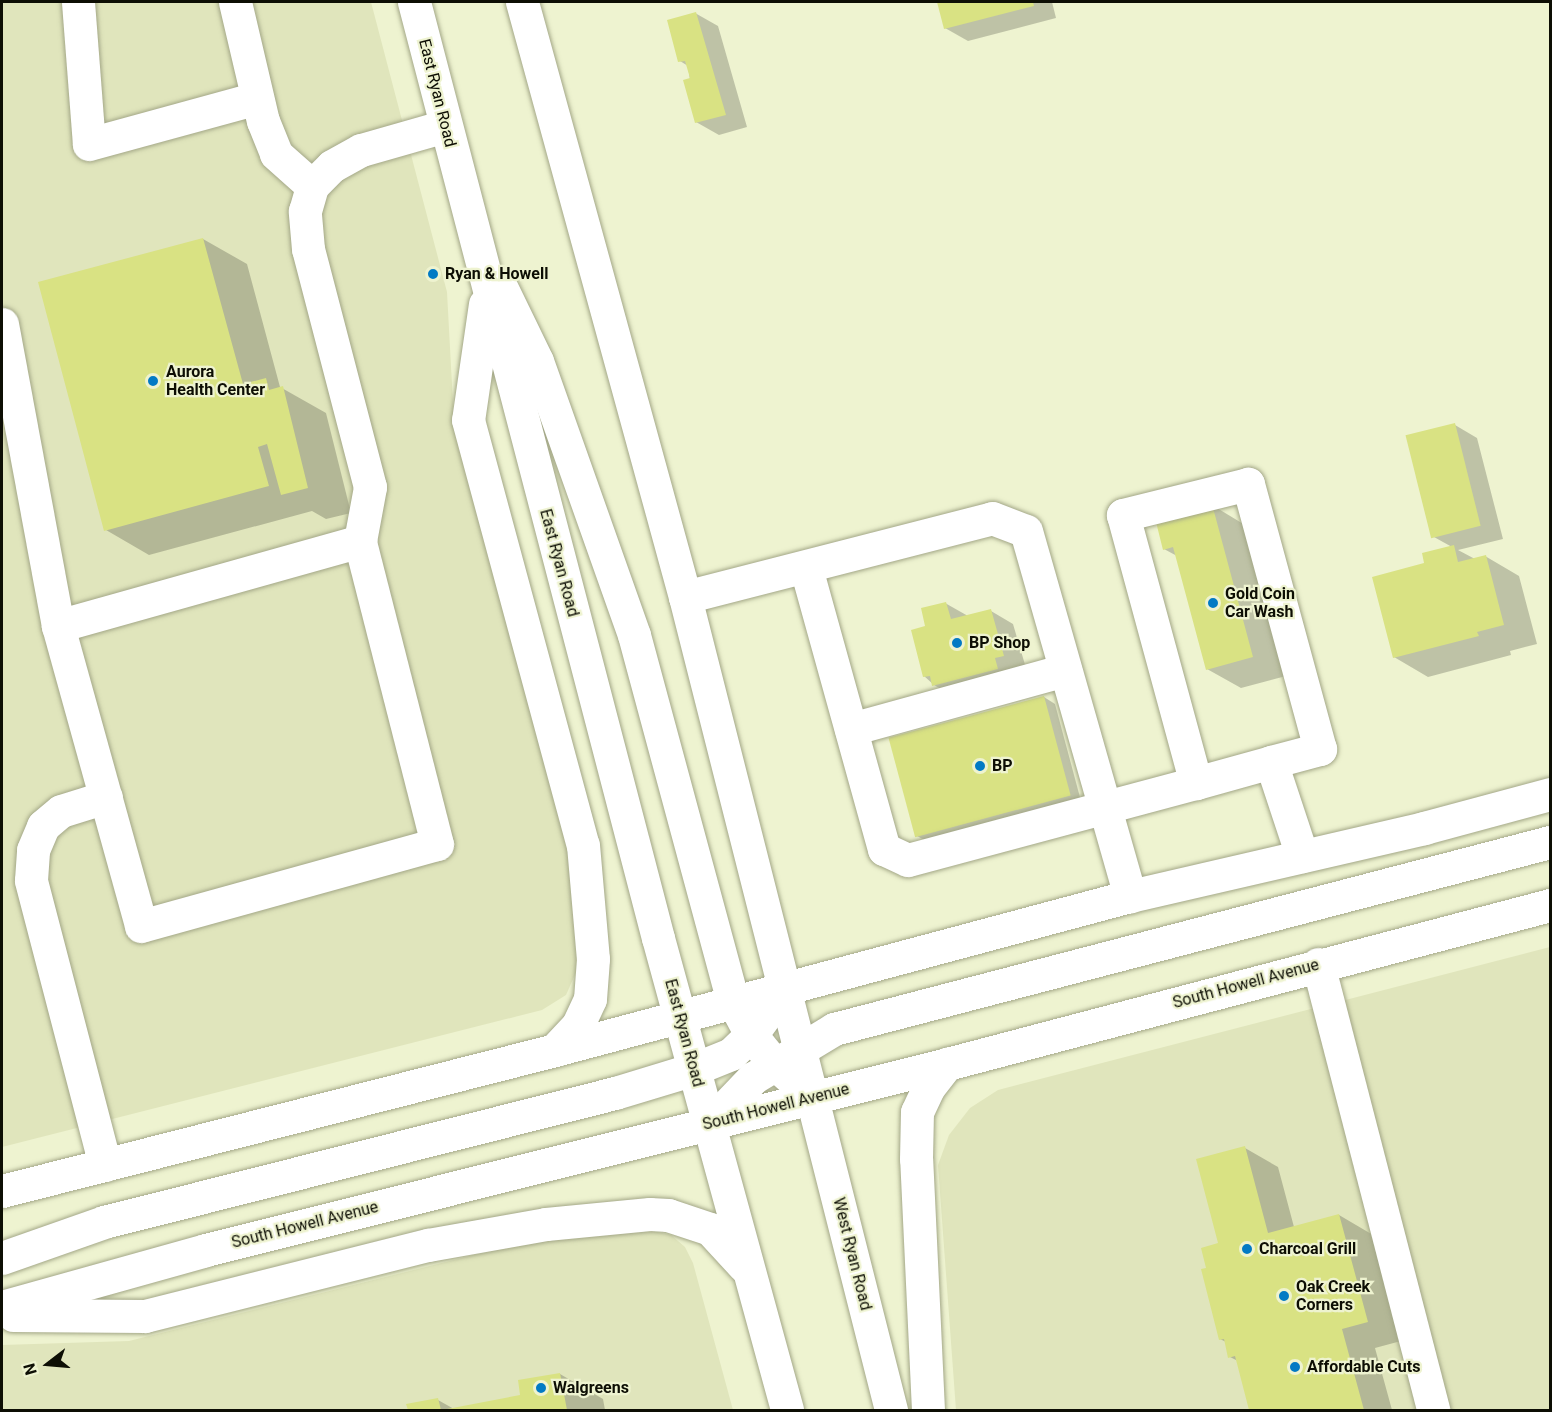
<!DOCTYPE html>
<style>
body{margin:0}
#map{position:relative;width:1552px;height:1412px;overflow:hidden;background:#eef3d0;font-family:Roboto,sans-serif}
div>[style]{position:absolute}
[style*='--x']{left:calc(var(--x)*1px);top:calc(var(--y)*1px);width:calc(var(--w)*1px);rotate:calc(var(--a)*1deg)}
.built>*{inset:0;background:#e0e5bc}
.shadow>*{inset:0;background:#0003}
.building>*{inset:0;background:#d9e283;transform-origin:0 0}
.roads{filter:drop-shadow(0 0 2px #a3a787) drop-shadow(0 0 2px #a3a787)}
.minor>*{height:33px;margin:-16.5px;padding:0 16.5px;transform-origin:16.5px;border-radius:16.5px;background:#fff}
.major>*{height:33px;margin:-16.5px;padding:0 16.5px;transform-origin:16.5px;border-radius:16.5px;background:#fff}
.dots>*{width:16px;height:16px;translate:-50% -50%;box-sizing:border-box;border:3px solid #eef3d0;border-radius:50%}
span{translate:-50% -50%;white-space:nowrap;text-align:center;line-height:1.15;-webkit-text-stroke:4.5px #eef3d0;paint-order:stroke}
.street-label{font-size:16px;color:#0d0e04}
.poi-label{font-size:16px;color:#0d0e04;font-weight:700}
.left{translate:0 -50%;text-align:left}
.frame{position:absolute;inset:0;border:3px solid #0d0e04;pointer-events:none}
.north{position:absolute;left:18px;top:1334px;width:60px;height:60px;-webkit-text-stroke:4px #eef3d0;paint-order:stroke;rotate:254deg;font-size:16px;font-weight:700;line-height:24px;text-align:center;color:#0d0e04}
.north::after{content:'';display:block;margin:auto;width:21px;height:27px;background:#0d0e04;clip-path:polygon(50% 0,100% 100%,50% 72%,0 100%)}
</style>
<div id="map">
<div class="built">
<div style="clip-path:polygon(2px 2px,371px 2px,447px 292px,454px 422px,568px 840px,577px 970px,566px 995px,542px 1010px,2px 1147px)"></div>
<div style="clip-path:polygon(1550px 947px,1550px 1410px,956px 1410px,938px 1165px,949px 1135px,970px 1108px,998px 1090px)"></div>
<div style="clip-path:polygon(643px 1229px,671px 1235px,685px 1247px,693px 1263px,733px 1410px,2px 1410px,2px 1345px,129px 1341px,554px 1235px)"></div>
</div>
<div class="shadow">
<div style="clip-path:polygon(938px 2px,1052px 2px,1056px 18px,968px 41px,945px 28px)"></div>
<div style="clip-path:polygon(695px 13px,718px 26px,747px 127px,719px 135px,696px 122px,688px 66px,680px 61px)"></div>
<div style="clip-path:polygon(203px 239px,247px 264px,280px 387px,326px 413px,351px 513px,326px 519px,312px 511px,149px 555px,106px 530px)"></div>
<div style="clip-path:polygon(1455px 425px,1477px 438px,1503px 539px,1458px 550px,1475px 559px,1485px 556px,1519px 576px,1537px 644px,1510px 651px,1511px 655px,1428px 677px,1394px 657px,1426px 564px,1452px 547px,1434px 537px)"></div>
<div style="clip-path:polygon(1212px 505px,1245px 525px,1286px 676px,1241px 688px,1207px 669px,1177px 556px,1164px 549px)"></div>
<div style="clip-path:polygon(945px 603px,968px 616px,991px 611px,1013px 624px,1026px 668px,956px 698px,934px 685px,924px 676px,927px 627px)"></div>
<div style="clip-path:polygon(1044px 697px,1055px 704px,1081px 801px,928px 842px,917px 836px)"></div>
<div style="clip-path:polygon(1245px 1148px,1278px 1167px,1294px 1227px,1339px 1215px,1373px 1235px,1401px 1341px,1375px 1348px,1392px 1410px,1251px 1410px,1238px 1361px,1230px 1357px,1226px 1342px,1220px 1339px,1208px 1269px,1220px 1244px)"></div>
<div style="clip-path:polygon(560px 1374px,603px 1399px,605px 1410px,409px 1410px,408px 1405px,438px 1400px,454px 1409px,522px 1396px)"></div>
</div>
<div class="building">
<div style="clip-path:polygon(937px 2px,1033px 2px,1034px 6px,944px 29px)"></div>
<div style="clip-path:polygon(696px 12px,726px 115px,695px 123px,683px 80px,690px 78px,685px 61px,678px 62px,667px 20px)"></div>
<div style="clip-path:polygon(203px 238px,243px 384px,266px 378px,269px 390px,283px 386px,308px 488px,281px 495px,267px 444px,258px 447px,269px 486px,104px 531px,38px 282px)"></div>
<div style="left:1455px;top:423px;width:106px;height:51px;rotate:76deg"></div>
<div style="clip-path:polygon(1212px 504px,1253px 657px,1206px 670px,1173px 547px,1163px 550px,1155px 518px)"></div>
<div style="clip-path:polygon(1454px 545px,1458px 562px,1486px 555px,1504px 625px,1477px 632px,1479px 636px,1393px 658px,1372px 577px,1424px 563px,1422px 553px)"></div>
<div style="clip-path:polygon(946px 602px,951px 619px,991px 609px,1004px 656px,995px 658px,998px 669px,932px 686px,930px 676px,923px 677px,911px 630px,925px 626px,921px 608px)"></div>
<div style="left:1044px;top:696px;width:103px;height:161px;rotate:75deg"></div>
<div style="clip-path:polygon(1245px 1146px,1268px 1233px,1339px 1214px,1368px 1322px,1342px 1329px,1364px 1410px,1249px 1410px,1235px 1356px,1228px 1358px,1224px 1339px,1219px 1340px,1201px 1269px,1206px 1268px,1201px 1248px,1218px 1243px,1196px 1159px)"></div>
<div style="clip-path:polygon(560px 1373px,567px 1410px,442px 1410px,520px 1395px,518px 1380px)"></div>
<div style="clip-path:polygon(438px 1398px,441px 1410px,408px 1410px,406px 1404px)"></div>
</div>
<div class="roads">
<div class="minor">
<div style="--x:78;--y:2;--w:142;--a:85.6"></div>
<div style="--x:89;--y:144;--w:174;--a:-15.3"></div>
<div style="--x:235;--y:2;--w:122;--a:76.8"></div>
<div style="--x:263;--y:121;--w:35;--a:68"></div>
<div style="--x:276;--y:154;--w:48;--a:41.6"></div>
<div style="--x:2;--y:324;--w:307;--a:79.5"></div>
<div style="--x:58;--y:626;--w:311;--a:74.5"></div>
<div style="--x:141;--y:926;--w:307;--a:-15.5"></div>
<div style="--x:437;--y:844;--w:313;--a:-104.3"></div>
<div style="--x:806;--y:568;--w:292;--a:74.5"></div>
<div style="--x:884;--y:849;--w:26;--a:25"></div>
<div style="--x:908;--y:860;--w:298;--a:-15"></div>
<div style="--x:1196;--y:783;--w:78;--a:-15.6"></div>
<div style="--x:1271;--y:762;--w:51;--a:-14.9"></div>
<div style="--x:1320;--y:749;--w:275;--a:-105.2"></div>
<div style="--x:1248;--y:484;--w:129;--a:166.1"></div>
<div style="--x:1123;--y:515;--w:278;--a:74.8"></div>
<div style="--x:685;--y:597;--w:317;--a:-14.4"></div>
<div style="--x:992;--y:518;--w:36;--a:21"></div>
<div style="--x:1026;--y:531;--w:380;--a:74.1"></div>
<div style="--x:58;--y:626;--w:314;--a:-15.7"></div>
<div style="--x:360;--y:541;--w:55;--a:-79.5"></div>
<div style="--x:370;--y:487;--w:246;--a:-104.6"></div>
<div style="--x:308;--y:249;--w:38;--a:-95"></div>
<div style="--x:305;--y:211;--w:26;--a:-74"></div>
<div style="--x:312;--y:186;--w:28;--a:-45"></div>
<div style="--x:332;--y:166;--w:33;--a:-29"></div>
<div style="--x:361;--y:150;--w:87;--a:-15.9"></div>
<div style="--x:851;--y:729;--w:222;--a:-15.4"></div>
<div style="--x:1271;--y:762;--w:99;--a:71.7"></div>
<div style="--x:1318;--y:964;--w:461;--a:75.5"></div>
<div style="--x:105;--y:1165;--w:294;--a:-104.6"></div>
<div style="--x:31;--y:880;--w:30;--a:-86"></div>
<div style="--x:33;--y:850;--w:26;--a:-67"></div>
<div style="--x:43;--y:826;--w:23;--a:-40"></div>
<div style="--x:61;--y:811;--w:47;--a:-17.3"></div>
</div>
<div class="major">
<div style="--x:414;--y:2;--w:967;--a:75.39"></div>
<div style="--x:658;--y:938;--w:489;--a:74.7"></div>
<div style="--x:522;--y:2;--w:617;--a:74.68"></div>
<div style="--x:685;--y:597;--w:839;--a:75.78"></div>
<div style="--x:502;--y:289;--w:80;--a:64.1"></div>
<div style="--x:537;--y:361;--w:291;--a:70.5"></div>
<div style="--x:634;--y:635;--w:379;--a:74.9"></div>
<div style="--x:733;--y:1001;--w:38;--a:62"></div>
<div style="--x:751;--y:1035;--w:36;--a:51"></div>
<div style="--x:774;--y:1063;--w:52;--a:41.9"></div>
<div style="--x:485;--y:304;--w:117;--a:98.3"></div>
<div style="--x:468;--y:420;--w:440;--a:74.9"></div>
<div style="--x:583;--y:845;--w:114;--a:85"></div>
<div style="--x:593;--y:959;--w:40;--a:94.3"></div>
<div style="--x:590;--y:999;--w:29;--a:115"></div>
<div style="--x:578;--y:1025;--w:34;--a:133"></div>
<div style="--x:709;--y:1124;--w:64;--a:-46.3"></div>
<div style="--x:753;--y:1078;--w:95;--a:-31.2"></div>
<div style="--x:834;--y:1029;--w:740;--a:-14.64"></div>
<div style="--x:2;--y:1191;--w:571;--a:-14.3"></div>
<div style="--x:555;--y:1050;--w:595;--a:-14.99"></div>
<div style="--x:1130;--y:896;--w:302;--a:-13"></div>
<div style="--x:1424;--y:828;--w:131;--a:-15.1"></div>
<div style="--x:2;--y:1258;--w:108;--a:-19.4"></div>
<div style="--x:104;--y:1222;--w:527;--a:-14.17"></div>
<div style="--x:615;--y:1093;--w:83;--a:-16.9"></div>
<div style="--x:694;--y:1069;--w:40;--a:-22"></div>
<div style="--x:731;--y:1054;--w:28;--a:-44"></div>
<div style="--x:751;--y:1035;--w:22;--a:-54"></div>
<div style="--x:2;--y:1307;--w:212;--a:-15.6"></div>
<div style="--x:206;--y:1250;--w:764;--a:-14.09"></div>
<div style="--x:947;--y:1064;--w:624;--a:-14.77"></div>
<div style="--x:13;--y:1315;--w:132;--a:0.4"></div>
<div style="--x:145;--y:1316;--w:292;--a:-14.1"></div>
<div style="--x:428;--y:1245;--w:120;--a:-10.1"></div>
<div style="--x:546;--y:1224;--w:104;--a:-5.5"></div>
<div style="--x:650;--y:1214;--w:18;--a:3"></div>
<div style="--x:668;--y:1215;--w:44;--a:18.4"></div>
<div style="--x:710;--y:1229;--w:50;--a:47.4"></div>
<div style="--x:928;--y:1410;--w:251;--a:-92.7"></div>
<div style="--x:916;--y:1159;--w:47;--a:-88.8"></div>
<div style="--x:917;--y:1112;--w:26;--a:-65"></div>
<div style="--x:928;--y:1088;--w:31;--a:-52"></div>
</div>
</div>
<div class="dots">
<div style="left:433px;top:274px;background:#027ac4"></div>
<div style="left:153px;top:381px;background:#027ac4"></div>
<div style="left:1213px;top:603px;background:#027ac4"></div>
<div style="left:957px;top:643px;background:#027ac4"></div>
<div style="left:980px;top:766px;background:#027ac4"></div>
<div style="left:1247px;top:1249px;background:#027ac4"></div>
<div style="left:1284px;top:1296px;background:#027ac4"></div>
<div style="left:1295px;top:1367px;background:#027ac4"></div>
<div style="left:541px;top:1388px;background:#027ac4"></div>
</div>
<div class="street-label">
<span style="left:437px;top:93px;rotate:76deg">East Ryan Road</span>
<span style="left:559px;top:563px;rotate:75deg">East Ryan Road</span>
<span style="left:1246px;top:984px;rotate:-15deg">South Howell Avenue</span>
<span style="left:684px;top:1033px;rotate:75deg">East Ryan Road</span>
<span style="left:776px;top:1107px;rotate:-14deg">South Howell Avenue</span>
<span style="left:305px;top:1225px;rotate:-14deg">South Howell Avenue</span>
<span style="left:852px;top:1254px;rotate:76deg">West Ryan Road</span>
</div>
<div class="poi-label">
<span class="left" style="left:445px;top:274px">Ryan &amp; Howell</span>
<span class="left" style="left:166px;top:381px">Aurora<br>Health Center</span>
<span class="left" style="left:1225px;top:603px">Gold Coin<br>Car Wash</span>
<span class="left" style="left:969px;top:643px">BP Shop</span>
<span class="left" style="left:992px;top:766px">BP</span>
<span class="left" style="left:1259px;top:1249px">Charcoal Grill</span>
<span class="left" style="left:1296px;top:1296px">Oak Creek<br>Corners</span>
<span class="left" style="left:1307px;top:1367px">Affordable Cuts</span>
<span class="left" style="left:553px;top:1388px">Walgreens</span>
</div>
<div class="frame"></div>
<div class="north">N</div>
</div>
